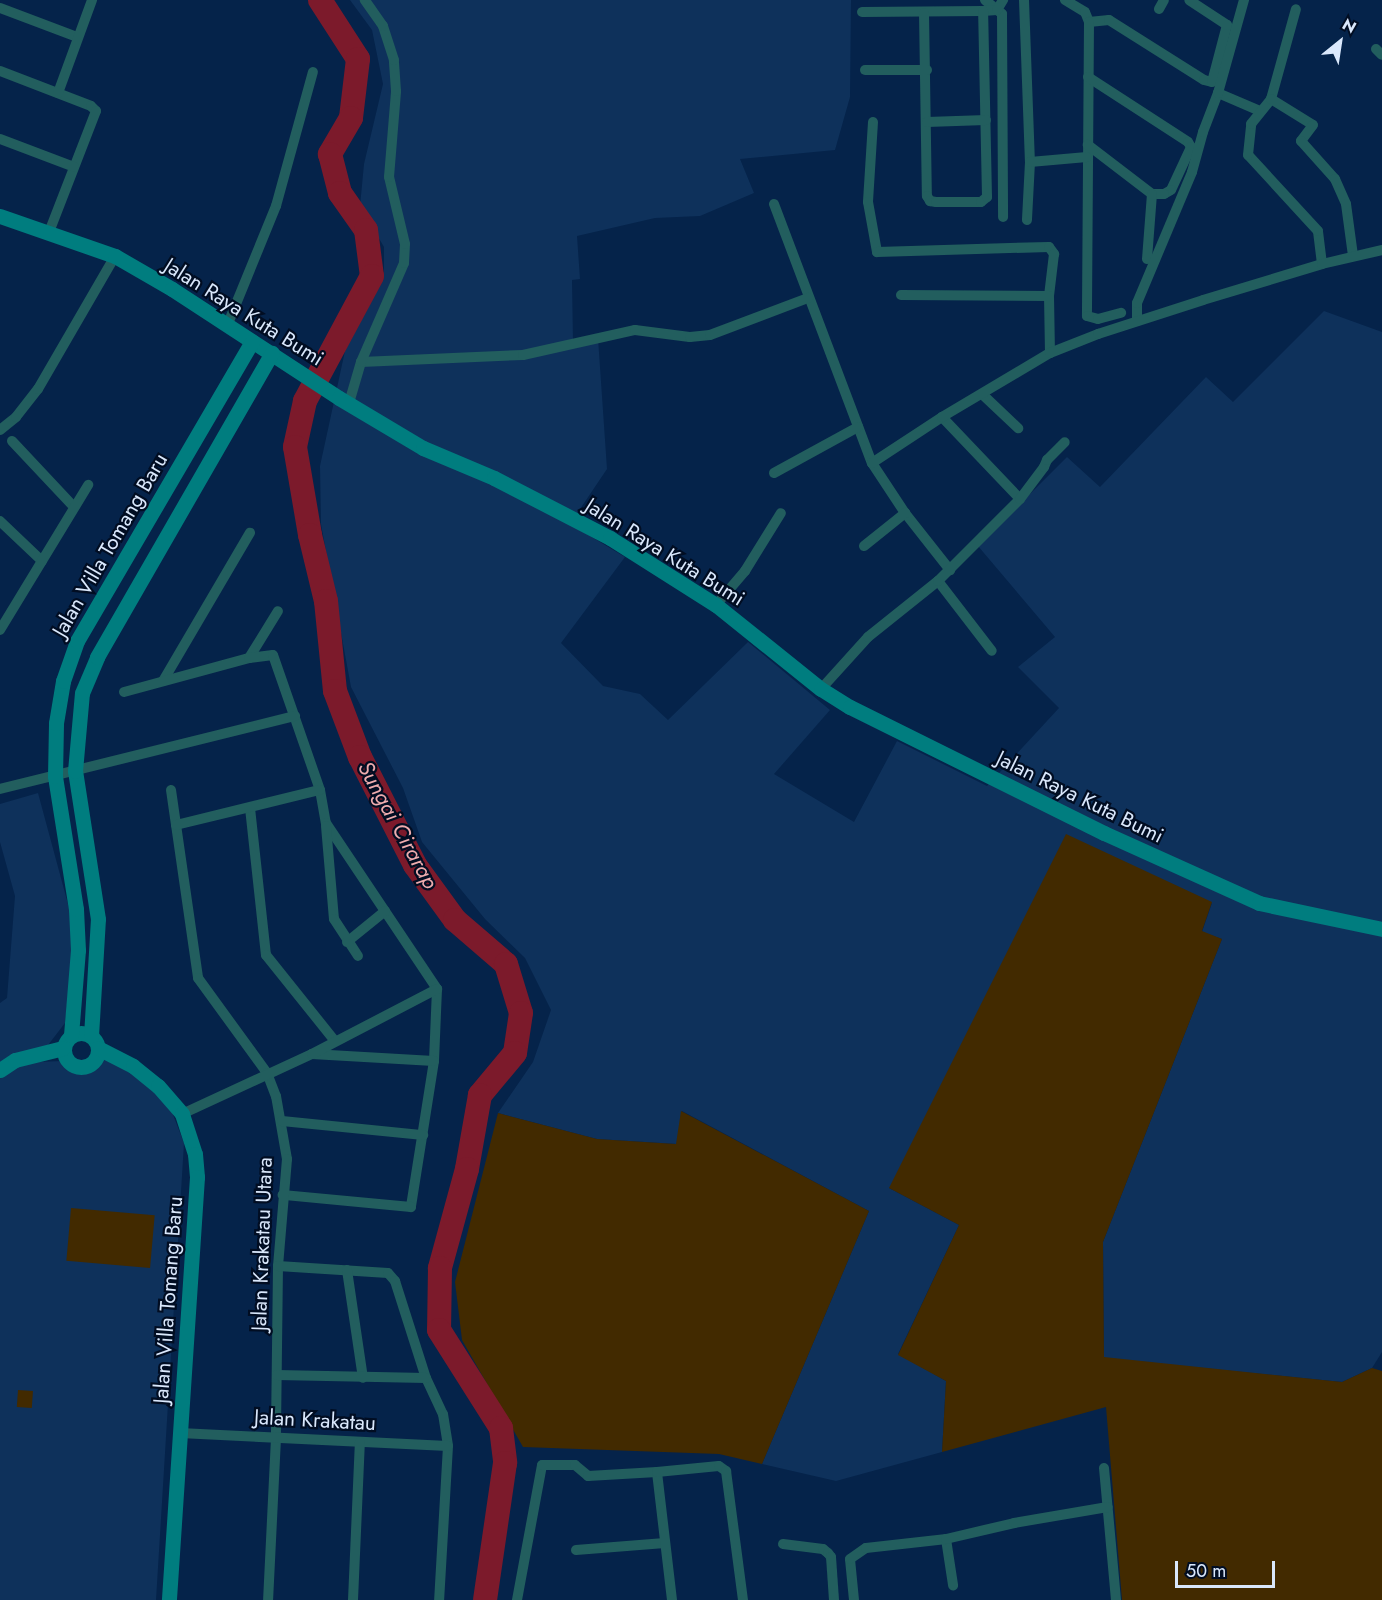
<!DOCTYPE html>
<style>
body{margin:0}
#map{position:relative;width:1382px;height:1600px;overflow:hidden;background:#05234a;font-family:Jost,sans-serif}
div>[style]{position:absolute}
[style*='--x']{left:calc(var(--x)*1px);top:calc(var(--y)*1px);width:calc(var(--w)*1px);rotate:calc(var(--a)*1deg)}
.built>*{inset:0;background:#0e315b}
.green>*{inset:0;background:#422a00;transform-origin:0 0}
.river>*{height:24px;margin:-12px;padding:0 12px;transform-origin:12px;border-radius:12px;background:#7c1a2b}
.street>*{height:10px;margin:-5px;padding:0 5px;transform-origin:5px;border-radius:5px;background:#225e5e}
.secondary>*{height:15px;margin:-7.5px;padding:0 7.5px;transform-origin:7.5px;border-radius:7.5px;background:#007d7f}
.secondary>.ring{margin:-7.5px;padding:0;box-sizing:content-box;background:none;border:15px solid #007d7f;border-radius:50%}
span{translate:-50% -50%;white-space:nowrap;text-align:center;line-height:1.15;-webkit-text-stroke:4.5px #010d22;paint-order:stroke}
.street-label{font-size:21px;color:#dae8fc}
.water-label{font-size:22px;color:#eeacae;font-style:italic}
.north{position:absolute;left:1310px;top:12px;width:60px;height:60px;-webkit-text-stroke:4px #010d22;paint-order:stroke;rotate:30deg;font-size:16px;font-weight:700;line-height:24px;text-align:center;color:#dae8fc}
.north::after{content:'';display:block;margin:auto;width:21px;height:27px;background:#dae8fc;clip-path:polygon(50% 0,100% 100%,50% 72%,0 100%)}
.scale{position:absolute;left:1175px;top:1561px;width:100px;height:27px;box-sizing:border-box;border:3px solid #dae8fc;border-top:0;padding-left:8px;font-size:18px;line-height:21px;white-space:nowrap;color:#dae8fc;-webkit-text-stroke:4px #010d22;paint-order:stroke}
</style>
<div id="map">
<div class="built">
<div style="clip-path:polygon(350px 0,851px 0,850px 97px,835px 150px,740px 159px,754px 193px,700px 216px,655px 218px,577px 236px,580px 279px,572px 280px,573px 342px,598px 338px,607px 469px,570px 524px,625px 557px,561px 643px,603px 686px,640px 694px,668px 720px,748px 642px,830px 710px,774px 774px,854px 822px,897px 741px,987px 786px,1059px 708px,1018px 667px,1055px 637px,978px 546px,1067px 457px,1100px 487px,1206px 377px,1233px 402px,1324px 311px,1382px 332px,1382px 1352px,1372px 1368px,1342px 1382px,1104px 1358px,1103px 1242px,1222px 939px,1202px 932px,1212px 903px,889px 1188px,959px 1225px,898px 1354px,946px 1381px,942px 1452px,836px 1481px,762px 1464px,869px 1211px,682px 1111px,677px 1144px,597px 1139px,498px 1113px,533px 1062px,551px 1010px,525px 958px,485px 919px,422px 842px,403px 788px,351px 687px,321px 524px,320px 466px,345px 351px,384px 278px,384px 247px,360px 206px,364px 164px,383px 84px,372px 30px)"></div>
<div style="clip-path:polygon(38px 793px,75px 930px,65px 1023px,35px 1062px,120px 1059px,165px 1094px,184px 1143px,156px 1600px,0 1600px,0 1003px,7px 998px,15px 896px,0 842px,0 804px)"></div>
</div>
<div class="green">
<div style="clip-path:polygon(1066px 834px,1212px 902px,1202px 931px,1222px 939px,1103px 1242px,1104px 1357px,1342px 1382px,1372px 1368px,1382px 1371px,1382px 1600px,1122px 1600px,1106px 1407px,942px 1452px,946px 1381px,898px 1355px,959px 1225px,889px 1188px)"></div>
<div style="clip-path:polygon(681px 1111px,869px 1211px,762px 1464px,719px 1454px,523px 1447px,462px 1340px,455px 1282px,498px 1113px,597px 1139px,676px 1144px)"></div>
<div style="left:71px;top:1208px;width:84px;height:53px;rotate:5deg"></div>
<div style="left:18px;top:1390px;width:15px;height:17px;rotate:4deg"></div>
</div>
<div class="river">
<div style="--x:320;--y:0;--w:70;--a:57.2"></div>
<div style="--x:358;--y:59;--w:59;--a:96.8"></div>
<div style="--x:351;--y:118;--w:42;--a:120.3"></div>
<div style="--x:330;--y:154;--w:40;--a:75.6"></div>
<div style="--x:340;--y:193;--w:45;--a:54.9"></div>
<div style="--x:366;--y:230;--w:46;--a:82.6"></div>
<div style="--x:372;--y:276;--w:142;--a:118.2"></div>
<div style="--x:305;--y:401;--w:47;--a:102.3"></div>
<div style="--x:295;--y:447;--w:89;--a:80.3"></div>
<div style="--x:310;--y:535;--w:68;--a:76.4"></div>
<div style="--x:326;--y:601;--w:90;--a:84.3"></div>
<div style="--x:335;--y:691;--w:71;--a:69.3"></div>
<div style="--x:360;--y:757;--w:121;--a:63"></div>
<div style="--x:415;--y:865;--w:68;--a:54"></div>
<div style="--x:455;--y:920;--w:67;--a:40.8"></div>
<div style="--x:506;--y:964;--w:51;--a:73"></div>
<div style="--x:521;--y:1013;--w:40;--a:98.5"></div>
<div style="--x:515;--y:1053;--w:55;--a:129.8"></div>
<div style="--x:480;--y:1095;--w:75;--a:100"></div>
<div style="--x:467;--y:1169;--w:103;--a:105.3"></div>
<div style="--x:440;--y:1268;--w:62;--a:90.9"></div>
<div style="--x:439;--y:1330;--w:116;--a:57.7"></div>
<div style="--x:501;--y:1428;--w:35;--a:83"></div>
<div style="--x:505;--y:1463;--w:138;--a:98.3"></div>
</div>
<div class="street">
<div style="--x:985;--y:0;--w:22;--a:39"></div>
<div style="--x:1002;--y:14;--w:203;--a:89.7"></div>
<div style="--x:1024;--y:0;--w:162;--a:87.9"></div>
<div style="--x:1030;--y:162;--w:58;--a:93"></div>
<div style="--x:1065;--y:0;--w:23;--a:31"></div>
<div style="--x:1085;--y:12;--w:11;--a:68"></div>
<div style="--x:1089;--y:22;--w:20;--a:-6"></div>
<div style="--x:1109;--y:20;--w:112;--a:32.3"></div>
<div style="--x:1204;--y:80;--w:8;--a:14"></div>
<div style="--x:1212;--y:82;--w:59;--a:-75.3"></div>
<div style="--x:1227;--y:25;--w:45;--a:-146.7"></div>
<div style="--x:0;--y:8;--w:82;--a:20.6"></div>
<div style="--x:1159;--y:9;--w:10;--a:-61"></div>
<div style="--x:862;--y:12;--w:121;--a:-0.5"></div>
<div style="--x:983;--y:11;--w:14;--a:-4"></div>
<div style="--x:997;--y:10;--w:12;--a:-59"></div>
<div style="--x:924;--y:13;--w:183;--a:89.1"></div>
<div style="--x:927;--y:196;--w:6;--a:59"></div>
<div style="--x:930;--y:201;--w:6;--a:9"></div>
<div style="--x:936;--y:202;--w:45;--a:0"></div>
<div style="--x:981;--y:202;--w:8;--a:-40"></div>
<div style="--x:987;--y:197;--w:186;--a:-91.2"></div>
<div style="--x:1089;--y:22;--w:294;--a:90.4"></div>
<div style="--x:1087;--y:316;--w:11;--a:15"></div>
<div style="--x:1098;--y:319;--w:24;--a:-15"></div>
<div style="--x:1376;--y:49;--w:8;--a:45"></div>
<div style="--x:865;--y:70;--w:62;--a:0"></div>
<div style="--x:0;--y:71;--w:97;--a:21"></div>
<div style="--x:91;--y:106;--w:7;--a:45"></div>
<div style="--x:96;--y:111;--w:130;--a:111.2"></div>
<div style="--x:1088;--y:77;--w:119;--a:33"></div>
<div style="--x:1188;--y:142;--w:6;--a:59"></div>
<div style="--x:1191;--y:147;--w:47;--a:114.9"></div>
<div style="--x:1171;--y:190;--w:8;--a:150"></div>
<div style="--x:1164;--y:194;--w:12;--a:180"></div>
<div style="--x:1152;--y:194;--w:81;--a:-142.6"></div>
<div style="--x:58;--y:93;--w:99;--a:-69.9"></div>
<div style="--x:1218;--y:93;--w:46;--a:23.2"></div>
<div style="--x:1271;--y:99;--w:93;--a:-74.5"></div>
<div style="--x:873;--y:122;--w:80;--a:93.6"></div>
<div style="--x:868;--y:202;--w:51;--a:79.8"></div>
<div style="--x:877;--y:252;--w:172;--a:-1.7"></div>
<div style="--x:1049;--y:247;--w:9;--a:54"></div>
<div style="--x:1054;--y:254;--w:42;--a:96.8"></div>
<div style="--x:1049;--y:296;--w:57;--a:89"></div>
<div style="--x:927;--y:122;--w:59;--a:-1.9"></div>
<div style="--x:0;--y:139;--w:79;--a:20.7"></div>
<div style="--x:1030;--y:162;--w:57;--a:-5"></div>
<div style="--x:774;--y:204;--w:277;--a:69.3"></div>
<div style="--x:872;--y:463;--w:60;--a:56.6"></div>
<div style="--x:905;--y:513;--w:73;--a:51.7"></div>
<div style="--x:1147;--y:259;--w:65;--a:-85.6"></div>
<div style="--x:1322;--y:264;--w:33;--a:-97"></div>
<div style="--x:1318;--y:231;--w:103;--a:-132.6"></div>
<div style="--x:1248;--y:155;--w:31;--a:-84"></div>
<div style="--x:1251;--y:124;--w:32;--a:-51"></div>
<div style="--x:1271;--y:99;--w:49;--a:31.8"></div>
<div style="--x:1313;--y:125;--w:20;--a:127"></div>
<div style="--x:1301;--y:141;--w:51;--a:48.2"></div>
<div style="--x:1335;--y:179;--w:27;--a:66"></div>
<div style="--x:1346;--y:204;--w:52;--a:82.3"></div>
<div style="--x:901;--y:295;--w:148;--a:0.4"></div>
<div style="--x:1137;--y:321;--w:18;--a:-90"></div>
<div style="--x:1137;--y:303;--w:142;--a:-67.2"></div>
<div style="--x:1192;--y:172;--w:41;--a:-74.6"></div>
<div style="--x:1203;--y:132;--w:42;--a:-69"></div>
<div style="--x:1218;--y:93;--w:97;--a:-74.4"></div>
<div style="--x:227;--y:326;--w:130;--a:-67.8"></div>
<div style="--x:276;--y:206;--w:139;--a:-74.6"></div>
<div style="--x:361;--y:362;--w:162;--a:-2.5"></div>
<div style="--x:523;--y:355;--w:115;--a:-12.6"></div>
<div style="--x:635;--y:330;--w:55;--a:7.3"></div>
<div style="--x:690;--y:337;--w:20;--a:-6"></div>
<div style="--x:710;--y:335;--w:105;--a:-20.7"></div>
<div style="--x:982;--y:394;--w:50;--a:43.4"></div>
<div style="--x:349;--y:403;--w:43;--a:-73.7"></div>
<div style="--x:361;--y:362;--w:108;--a:-66.5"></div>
<div style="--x:404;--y:263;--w:19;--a:-87"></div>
<div style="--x:405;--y:244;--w:69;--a:-103.4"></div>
<div style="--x:389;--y:177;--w:86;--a:-85.3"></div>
<div style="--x:396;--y:91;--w:31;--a:-94"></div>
<div style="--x:394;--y:60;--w:36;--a:-108"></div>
<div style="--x:383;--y:26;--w:32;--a:-125"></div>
<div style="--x:942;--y:417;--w:113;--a:46.4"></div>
<div style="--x:0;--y:430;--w:21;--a:-39"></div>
<div style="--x:16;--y:417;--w:36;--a:-52"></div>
<div style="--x:38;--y:389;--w:154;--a:-59.9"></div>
<div style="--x:12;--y:441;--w:89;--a:46.8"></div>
<div style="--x:872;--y:463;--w:84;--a:-33.3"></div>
<div style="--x:942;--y:417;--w:126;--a:-30.7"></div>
<div style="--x:1050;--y:353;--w:52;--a:-21.6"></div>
<div style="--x:1098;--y:334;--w:110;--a:-17.9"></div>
<div style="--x:1203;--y:300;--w:124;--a:-16.8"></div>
<div style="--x:1322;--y:264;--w:62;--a:-13.1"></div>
<div style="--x:774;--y:473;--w:96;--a:-28.7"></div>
<div style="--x:0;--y:521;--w:58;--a:43.6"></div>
<div style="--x:864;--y:546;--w:53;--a:-38.8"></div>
<div style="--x:938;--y:581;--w:88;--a:52.4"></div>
<div style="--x:716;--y:605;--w:45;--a:-49.5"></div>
<div style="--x:745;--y:571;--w:68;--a:-58.2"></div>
<div style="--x:0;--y:630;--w:170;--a:-58.7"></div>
<div style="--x:249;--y:658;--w:55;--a:-58.3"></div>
<div style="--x:163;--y:681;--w:172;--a:-59.6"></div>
<div style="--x:821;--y:689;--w:70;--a:-47.9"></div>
<div style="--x:868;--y:637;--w:90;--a:-38.7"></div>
<div style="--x:938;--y:581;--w:116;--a:-45"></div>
<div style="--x:1020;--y:499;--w:40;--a:-53"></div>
<div style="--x:1044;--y:467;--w:8;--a:-67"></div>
<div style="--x:1047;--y:460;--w:25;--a:-45"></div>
<div style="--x:124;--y:692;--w:130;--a:-15.2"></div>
<div style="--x:249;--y:658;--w:24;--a:-7"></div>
<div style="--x:273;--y:655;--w:143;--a:70.8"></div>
<div style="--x:320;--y:790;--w:34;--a:80"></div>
<div style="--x:326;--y:823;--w:200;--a:56.2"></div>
<div style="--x:437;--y:989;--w:72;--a:92.4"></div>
<div style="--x:434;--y:1061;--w:148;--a:99"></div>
<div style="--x:411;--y:1207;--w:129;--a:-174.6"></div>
<div style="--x:0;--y:789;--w:304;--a:-13.9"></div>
<div style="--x:171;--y:790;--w:190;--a:81.8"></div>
<div style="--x:198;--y:978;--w:117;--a:54"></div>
<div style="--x:267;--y:1073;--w:25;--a:69"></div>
<div style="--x:276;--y:1096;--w:64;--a:80.1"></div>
<div style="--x:287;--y:1159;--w:107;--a:94.8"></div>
<div style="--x:278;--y:1266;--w:172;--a:90.7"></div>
<div style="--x:276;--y:1438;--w:162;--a:92.8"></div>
<div style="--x:250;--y:808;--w:148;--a:83.8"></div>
<div style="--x:266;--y:955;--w:110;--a:51.3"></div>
<div style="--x:176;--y:825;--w:148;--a:-13.7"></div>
<div style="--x:326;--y:826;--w:93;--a:85.1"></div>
<div style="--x:334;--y:919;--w:44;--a:57"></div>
<div style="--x:347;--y:942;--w:49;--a:-39.2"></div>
<div style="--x:312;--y:1054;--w:122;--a:3.3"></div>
<div style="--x:182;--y:1114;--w:143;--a:-24.8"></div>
<div style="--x:312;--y:1054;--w:141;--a:-27.5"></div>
<div style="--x:282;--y:1121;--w:142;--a:5.7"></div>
<div style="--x:278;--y:1266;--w:110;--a:3.6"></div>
<div style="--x:388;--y:1273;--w:11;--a:49"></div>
<div style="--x:395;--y:1281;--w:102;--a:72.3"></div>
<div style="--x:426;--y:1378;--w:40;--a:65"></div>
<div style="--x:443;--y:1414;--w:32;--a:81"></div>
<div style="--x:448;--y:1446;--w:154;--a:93.3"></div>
<div style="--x:347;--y:1270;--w:109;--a:81.6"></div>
<div style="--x:277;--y:1375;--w:149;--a:1.2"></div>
<div style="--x:180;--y:1433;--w:268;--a:2.8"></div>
<div style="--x:1104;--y:1468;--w:133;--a:84.8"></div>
<div style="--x:946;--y:1539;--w:47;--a:81.3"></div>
<div style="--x:783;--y:1544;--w:40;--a:7.1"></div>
<div style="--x:823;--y:1549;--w:6;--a:39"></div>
<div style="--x:828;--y:1553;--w:5;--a:53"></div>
<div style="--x:831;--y:1557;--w:43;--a:86"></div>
<div style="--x:576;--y:1550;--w:89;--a:-4.5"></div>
<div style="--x:353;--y:1600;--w:158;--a:-87.5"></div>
<div style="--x:517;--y:1600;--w:137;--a:-79.5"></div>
<div style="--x:542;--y:1465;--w:33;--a:0"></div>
<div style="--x:575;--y:1465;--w:17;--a:40"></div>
<div style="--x:588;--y:1476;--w:69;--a:-3.3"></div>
<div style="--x:672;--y:1600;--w:129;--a:-96.7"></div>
<div style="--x:657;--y:1472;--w:62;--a:-5.5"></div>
<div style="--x:719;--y:1466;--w:9;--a:36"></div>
<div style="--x:726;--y:1471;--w:130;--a:82.5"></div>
<div style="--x:854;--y:1600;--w:41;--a:-95.6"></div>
<div style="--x:850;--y:1559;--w:19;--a:-35"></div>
<div style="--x:866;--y:1548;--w:81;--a:-6.4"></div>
<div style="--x:946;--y:1539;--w:70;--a:-13.2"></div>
<div style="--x:1014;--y:1523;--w:95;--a:-9.7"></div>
</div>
<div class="secondary">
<div style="--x:0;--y:216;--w:122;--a:19.2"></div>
<div style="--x:115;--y:256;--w:66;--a:30.1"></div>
<div style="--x:172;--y:289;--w:199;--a:33.1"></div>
<div style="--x:339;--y:398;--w:98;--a:30.8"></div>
<div style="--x:423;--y:448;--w:77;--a:22.9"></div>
<div style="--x:494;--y:478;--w:131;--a:27.3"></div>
<div style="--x:610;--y:538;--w:125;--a:32.3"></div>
<div style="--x:716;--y:605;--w:134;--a:38.7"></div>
<div style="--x:821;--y:689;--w:34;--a:32"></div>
<div style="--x:850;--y:707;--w:284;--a:26.4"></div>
<div style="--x:1104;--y:833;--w:170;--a:24.3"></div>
<div style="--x:1259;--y:903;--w:126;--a:11.9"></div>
<div class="ring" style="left:64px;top:1033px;width:19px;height:19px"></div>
<div style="--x:71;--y:1035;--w:85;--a:-85.3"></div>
<div style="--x:78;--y:950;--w:41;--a:-92.8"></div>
<div style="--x:76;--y:909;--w:135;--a:-99"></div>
<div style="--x:55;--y:776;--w:53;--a:-88.9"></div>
<div style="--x:56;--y:723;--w:43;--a:-80.5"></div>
<div style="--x:63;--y:681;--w:42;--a:-70.7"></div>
<div style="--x:77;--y:641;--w:347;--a:-59.7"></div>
<div style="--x:91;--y:1036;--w:117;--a:-86.6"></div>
<div style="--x:98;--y:919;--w:150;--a:-98.8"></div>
<div style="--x:75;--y:771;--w:78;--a:-84.9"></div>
<div style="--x:82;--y:693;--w:39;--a:-67"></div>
<div style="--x:97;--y:657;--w:351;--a:-60.1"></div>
<div style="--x:98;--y:1048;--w:39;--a:27"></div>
<div style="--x:133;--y:1066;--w:32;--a:39"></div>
<div style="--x:158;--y:1086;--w:37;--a:49"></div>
<div style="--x:182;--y:1114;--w:42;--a:72"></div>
<div style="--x:195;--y:1154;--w:23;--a:85"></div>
<div style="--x:197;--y:1177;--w:424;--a:93.8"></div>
<div style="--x:0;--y:1070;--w:18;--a:-34"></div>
<div style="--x:15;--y:1060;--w:49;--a:-14"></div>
</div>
<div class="street-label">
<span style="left:244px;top:312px;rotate:32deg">Jalan Raya Kuta Bumi</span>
<span style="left:110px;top:545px;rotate:-60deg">Jalan Villa Tomang Baru</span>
<span style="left:665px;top:552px;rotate:32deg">Jalan Raya Kuta Bumi</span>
<span style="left:1080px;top:797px;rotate:26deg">Jalan Raya Kuta Bumi</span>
<span style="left:262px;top:1244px;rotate:-88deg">Jalan Krakatau Utara</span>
<span style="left:168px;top:1300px;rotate:-86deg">Jalan Villa Tomang Baru</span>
<span style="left:315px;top:1420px;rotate:3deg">Jalan Krakatau</span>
</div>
<div class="water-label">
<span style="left:398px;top:825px;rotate:61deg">Sungai Cirarap</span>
</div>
<div class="north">N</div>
<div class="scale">50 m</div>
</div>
